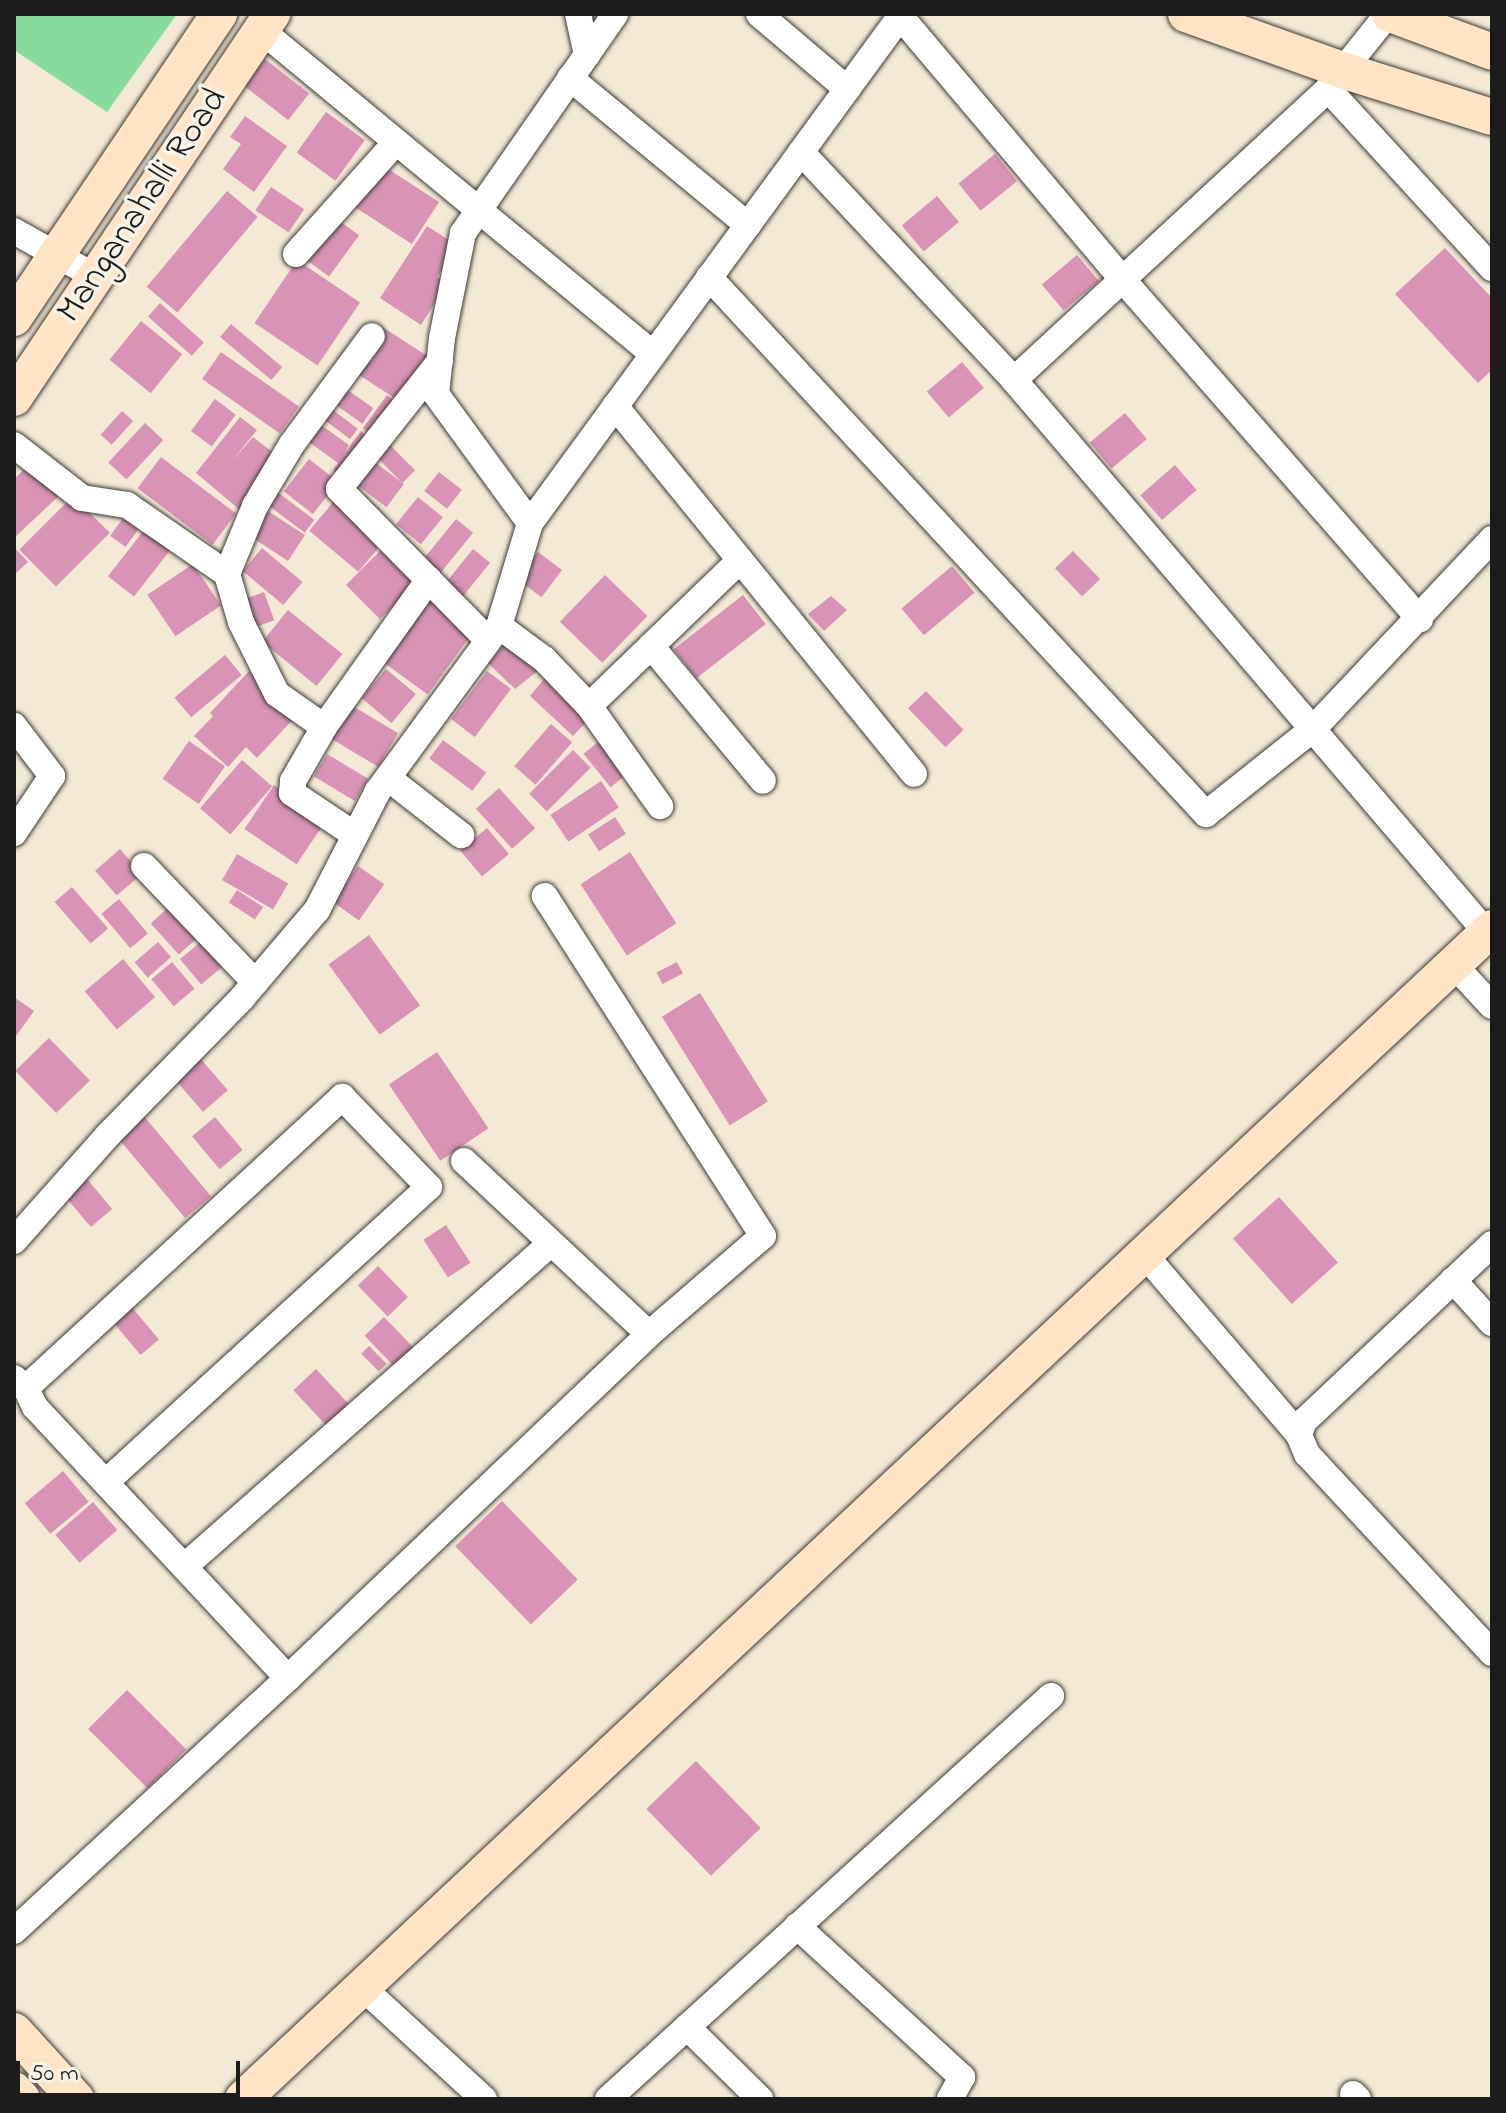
<!DOCTYPE html>
<style>
body{margin:0}
#map{position:relative;width:1506px;height:2113px;overflow:hidden;background:#f4e9d5;font-family:"Indie Flower",sans-serif}
div>[style]{position:absolute}
[style*='--x']{left:calc(var(--x)*1px);top:calc(var(--y)*1px);width:calc(var(--w)*1px);rotate:calc(var(--a)*1deg)}
.green>*{inset:0;background:#87dc9e}
.building>*{inset:0;background:#d993b6;transform-origin:0 0}
.roads{filter:drop-shadow(0 0 2px #3c3b38) drop-shadow(0 0 2px #3c3b38)}
.street>*{height:26px;margin:-13px;padding:0 13px;transform-origin:13px;border-radius:13px;background:#fff}
.secondary>*{height:36px;margin:-18px;padding:0 18px;transform-origin:18px;border-radius:18px;background:#ffe4c6}
span{translate:-50% -50%;white-space:nowrap;text-align:center;line-height:1.15;-webkit-text-stroke:7px #f7f3e8;paint-order:stroke}
.street-label{font-size:36px;color:#1c1c1c}
.frame{position:absolute;inset:0;border:16px solid #1c1c1c;pointer-events:none}
.scale{position:absolute;left:16px;top:2061px;width:224px;height:36px;box-sizing:border-box;border:4px solid #1c1c1c;border-top:0;padding-left:10px;font-size:24px;line-height:28px;white-space:nowrap;color:#1c1c1c;-webkit-text-stroke:6px #f7f3e8;paint-order:stroke}
</style>
<div id="map">
<div class="green">
<div style="clip-path:polygon(14px 14px,177px 14px,107px 112px,14px 50px)"></div>
</div>
<div class="building">
<div style="left:265px;top:59px;width:56px;height:34px;rotate:38deg"></div>
<div style="left:326px;top:112px;width:48px;height:50px;rotate:36deg"></div>
<div style="clip-path:polygon(245px 116px,287px 146px,254px 192px,223px 169px,241px 144px,230px 137px)"></div>
<div style="left:995px;top:154px;width:35px;height:47px;rotate:51deg"></div>
<div style="left:382px;top:165px;width:68px;height:50px;rotate:33deg"></div>
<div style="left:271px;top:187px;width:40px;height:28px;rotate:34deg"></div>
<div style="left:227px;top:191px;width:40px;height:125px;rotate:40deg"></div>
<div style="left:937px;top:196px;width:34px;height:46px;rotate:50deg"></div>
<div style="left:338px;top:220px;width:26px;height:51px;rotate:36deg"></div>
<div style="clip-path:polygon(427px 226px,458px 246px,437px 277px,447px 283px,421px 325px,380px 298px)"></div>
<div style="clip-path:polygon(1445px 248px,1492px 298px,1492px 370px,1478px 383px,1395px 294px)"></div>
<div style="left:1077px;top:255px;width:34px;height:46px;rotate:50deg"></div>
<div style="left:297px;top:260px;width:76px;height:76px;rotate:34deg"></div>
<div style="left:160px;top:303px;width:59px;height:18px;rotate:42deg"></div>
<div style="left:141px;top:321px;width:53px;height:50px;rotate:39deg"></div>
<div style="left:231px;top:324px;width:67px;height:17px;rotate:40deg"></div>
<div style="left:381px;top:326px;width:62px;height:53px;rotate:33deg"></div>
<div style="left:221px;top:352px;width:95px;height:33px;rotate:35deg"></div>
<div style="left:962px;top:362px;width:34px;height:46px;rotate:50deg"></div>
<div style="left:339px;top:384px;width:42px;height:19px;rotate:35deg"></div>
<div style="left:387px;top:395px;width:19px;height:41px;rotate:36deg"></div>
<div style="left:215px;top:399px;width:26px;height:40px;rotate:37deg"></div>
<div style="left:325px;top:404px;width:41px;height:13px;rotate:37deg"></div>
<div style="left:122px;top:411px;width:15px;height:32px;rotate:42deg"></div>
<div style="left:1125px;top:413px;width:34px;height:46px;rotate:50deg"></div>
<div style="clip-path:polygon(240px 417px,257px 430px,231px 462px,253px 437px,281px 459px,240px 510px,196px 473px)"></div>
<div style="clip-path:polygon(314px 420px,349px 445px,344px 454px,361px 431px,373px 442px,344px 479px,333px 470px,338px 463px,302px 437px)"></div>
<div style="left:145px;top:423px;width:25px;height:54px;rotate:43deg"></div>
<div style="left:389px;top:444px;width:37px;height:18px;rotate:45deg"></div>
<div style="left:161px;top:457px;width:94px;height:39px;rotate:37deg"></div>
<div style="left:309px;top:459px;width:37px;height:41px;rotate:38deg"></div>
<div style="clip-path:polygon(32px 462px,62px 493px,14px 538px,14px 479px)"></div>
<div style="left:376px;top:463px;width:35px;height:29px;rotate:37deg"></div>
<div style="left:1175px;top:465px;width:33px;height:46px;rotate:49deg"></div>
<div style="left:439px;top:472px;width:29px;height:24px;rotate:38deg"></div>
<div style="left:272px;top:488px;width:53px;height:16px;rotate:37deg"></div>
<div style="left:73px;top:496px;width:52px;height:76px;rotate:45deg"></div>
<div style="left:418px;top:497px;width:32px;height:35px;rotate:39deg"></div>
<div style="left:335px;top:500px;width:64px;height:40px;rotate:40deg"></div>
<div style="left:268px;top:511px;width:44px;height:31px;rotate:33deg"></div>
<div style="left:126px;top:514px;width:19px;height:27px;rotate:36deg"></div>
<div style="left:456px;top:519px;width:22px;height:55px;rotate:39deg"></div>
<div style="left:148px;top:525px;width:33px;height:65px;rotate:38deg"></div>
<div style="left:387px;top:544px;width:48px;height:58px;rotate:45deg"></div>
<div style="clip-path:polygon(14px 547px,28px 562px,14px 575px)"></div>
<div style="left:262px;top:548px;width:53px;height:30px;rotate:40deg"></div>
<div style="left:473px;top:549px;width:22px;height:51px;rotate:39deg"></div>
<div style="left:1073px;top:551px;width:39px;height:25px;rotate:46deg"></div>
<div style="left:538px;top:552px;width:30px;height:34px;rotate:37deg"></div>
<div style="left:193px;top:564px;width:50px;height:55px;rotate:56deg"></div>
<div style="left:952px;top:566px;width:35px;height:66px;rotate:50deg"></div>
<div style="left:605px;top:575px;width:59px;height:65px;rotate:44deg"></div>
<div style="left:264px;top:592px;width:30px;height:19px;rotate:70deg"></div>
<div style="left:743px;top:595px;width:37px;height:88px;rotate:52deg"></div>
<div style="clip-path:polygon(831px 596px,847px 610px,824px 631px,808px 614px)"></div>
<div style="left:430px;top:601px;width:53px;height:77px;rotate:36deg"></div>
<div style="left:288px;top:610px;width:70px;height:41px;rotate:39deg"></div>
<div style="clip-path:polygon(509px 639px,544px 666px,515px 689px,488px 663px)"></div>
<div style="left:225px;top:655px;width:26px;height:66px;rotate:50deg"></div>
<div style="left:386px;top:669px;width:39px;height:38px;rotate:40deg"></div>
<div style="clip-path:polygon(249px 671px,296px 716px,257px 758px,246px 747px,228px 767px,194px 736px,213px 716px,210px 713px)"></div>
<div style="left:487px;top:671px;width:30px;height:60px;rotate:37deg"></div>
<div style="clip-path:polygon(549px 673px,590px 718px,573px 736px,530px 696px)"></div>
<div style="left:926px;top:691px;width:54px;height:25px;rotate:46deg"></div>
<div style="left:351px;top:705px;width:55px;height:39px;rotate:31deg"></div>
<div style="left:551px;top:724px;width:28px;height:56px;rotate:41deg"></div>
<div style="left:603px;top:738px;width:43px;height:25px;rotate:51deg"></div>
<div style="left:443px;top:740px;width:54px;height:23px;rotate:37deg"></div>
<div style="left:189px;top:741px;width:44px;height:46px;rotate:35deg"></div>
<div style="left:573px;top:750px;width:25px;height:62px;rotate:45deg"></div>
<div style="left:327px;top:754px;width:48px;height:26px;rotate:31deg"></div>
<div style="left:242px;top:760px;width:40px;height:64px;rotate:41deg"></div>
<div style="left:601px;top:781px;width:32px;height:61px;rotate:56deg"></div>
<div style="left:274px;top:785px;width:63px;height:53px;rotate:34deg"></div>
<div style="left:499px;top:788px;width:54px;height:31px;rotate:48deg"></div>
<div style="left:615px;top:817px;width:20px;height:32px;rotate:57deg"></div>
<div style="left:487px;top:828px;width:34px;height:35px;rotate:50deg"></div>
<div style="left:120px;top:849px;width:33px;height:33px;rotate:49deg"></div>
<div style="left:630px;top:852px;width:85px;height:59px;rotate:57deg"></div>
<div style="left:237px;top:854px;width:59px;height:30px;rotate:30deg"></div>
<div style="left:358px;top:866px;width:32px;height:44px;rotate:35deg"></div>
<div style="left:72px;top:887px;width:55px;height:23px;rotate:49deg"></div>
<div style="left:237px;top:890px;width:31px;height:15px;rotate:33deg"></div>
<div style="left:119px;top:899px;width:45px;height:23px;rotate:50deg"></div>
<div style="left:170px;top:906px;width:42px;height:26px;rotate:48deg"></div>
<div style="left:369px;top:935px;width:87px;height:50px;rotate:54deg"></div>
<div style="left:203px;top:940px;width:33px;height:30px;rotate:50deg"></div>
<div style="left:158px;top:942px;width:20px;height:31px;rotate:49deg"></div>
<div style="left:123px;top:959px;width:50px;height:50px;rotate:50deg"></div>
<div style="left:172px;top:962px;width:35px;height:27px;rotate:50deg"></div>
<div style="left:677px;top:962px;width:13px;height:23px;rotate:63deg"></div>
<div style="left:700px;top:993px;width:128px;height:45px;rotate:58deg"></div>
<div style="clip-path:polygon(14px 997px,34px 1011px,14px 1039px)"></div>
<div style="left:49px;top:1038px;width:59px;height:47px;rotate:46deg"></div>
<div style="left:437px;top:1052px;width:92px;height:58px;rotate:56deg"></div>
<div style="left:199px;top:1057px;width:44px;height:33px;rotate:49deg"></div>
<div style="left:143px;top:1115px;width:106px;height:34px;rotate:50deg"></div>
<div style="left:215px;top:1117px;width:43px;height:30px;rotate:50deg"></div>
<div style="left:82px;top:1173px;width:47px;height:28px;rotate:50deg"></div>
<div style="left:1279px;top:1197px;width:88px;height:62px;rotate:48deg"></div>
<div style="left:446px;top:1225px;width:45px;height:27px;rotate:57deg"></div>
<div style="left:378px;top:1266px;width:43px;height:28px;rotate:46deg"></div>
<div style="left:130px;top:1305px;width:45px;height:24px;rotate:50deg"></div>
<div style="left:384px;top:1317px;width:47px;height:27px;rotate:46deg"></div>
<div style="left:369px;top:1346px;width:25px;height:11px;rotate:45deg"></div>
<div style="left:316px;top:1369px;width:50px;height:31px;rotate:47deg"></div>
<div style="left:63px;top:1471px;width:40px;height:50px;rotate:50deg"></div>
<div style="left:502px;top:1501px;width:109px;height:65px;rotate:46deg"></div>
<div style="left:93px;top:1502px;width:37px;height:50px;rotate:49deg"></div>
<div style="left:127px;top:1690px;width:84px;height:55px;rotate:45deg"></div>
<div style="left:696px;top:1761px;width:93px;height:69px;rotate:46deg"></div>
</div>
<div class="roads">
<div class="street">
<div style="--x:578;--y:14;--w:42;--a:77.6"></div>
<div style="--x:759;--y:14;--w:116;--a:40.4"></div>
<div style="--x:1388;--y:14;--w:96;--a:128.7"></div>
<div style="--x:1328;--y:89;--w:243;--a:47.5"></div>
<div style="--x:900;--y:16;--w:346;--a:49.8"></div>
<div style="--x:1123;--y:280;--w:451;--a:48.8"></div>
<div style="--x:261;--y:30;--w:509;--a:39.57"></div>
<div style="--x:570;--y:78;--w:231;--a:39.6"></div>
<div style="--x:801;--y:152;--w:312;--a:46.9"></div>
<div style="--x:1014;--y:380;--w:728;--a:49.46"></div>
<div style="--x:14;--y:231;--w:94;--a:29.3"></div>
<div style="--x:296;--y:254;--w:150;--a:-48.2"></div>
<div style="--x:709;--y:277;--w:732;--a:47.22"></div>
<div style="--x:1206;--y:814;--w:137;--a:-38.5"></div>
<div style="--x:1313;--y:729;--w:261;--a:-46.7"></div>
<div style="--x:440;--y:361;--w:163;--a:128.3"></div>
<div style="--x:339;--y:489;--w:212;--a:45.4"></div>
<div style="--x:1014;--y:380;--w:428;--a:-42.8"></div>
<div style="--x:615;--y:406;--w:474;--a:50.9"></div>
<div style="--x:14;--y:445;--w:86;--a:37.9"></div>
<div style="--x:82;--y:498;--w:46;--a:8.8"></div>
<div style="--x:127;--y:505;--w:121;--a:34.6"></div>
<div style="--x:530;--y:523;--w:630;--a:-53.84"></div>
<div style="--x:499;--y:626;--w:56;--a:36.3"></div>
<div style="--x:544;--y:659;--w:65;--a:46.2"></div>
<div style="--x:589;--y:706;--w:123;--a:54.6"></div>
<div style="--x:651;--y:646;--w:175;--a:50.3"></div>
<div style="--x:589;--y:706;--w:210;--a:-44"></div>
<div style="--x:14;--y:726;--w:63;--a:52.8"></div>
<div style="--x:52;--y:776;--w:69;--a:123.7"></div>
<div style="--x:324;--y:727;--w:181;--a:-54.6"></div>
<div style="--x:388;--y:778;--w:93;--a:38"></div>
<div style="--x:355;--y:835;--w:76;--a:-146.3"></div>
<div style="--x:292;--y:793;--w:12;--a:-85"></div>
<div style="--x:293;--y:781;--w:62;--a:-60.1"></div>
<div style="--x:324;--y:727;--w:57;--a:-144.9"></div>
<div style="--x:277;--y:694;--w:80;--a:-116.6"></div>
<div style="--x:241;--y:622;--w:50;--a:-106.3"></div>
<div style="--x:227;--y:574;--w:74;--a:-67.6"></div>
<div style="--x:255;--y:506;--w:72;--a:-59.2"></div>
<div style="--x:292;--y:444;--w:134;--a:-53.5"></div>
<div style="--x:144;--y:866;--w:161;--a:46.3"></div>
<div style="--x:1453;--y:964;--w:57;--a:47.1"></div>
<div style="--x:464;--y:1161;--w:253;--a:43.1"></div>
<div style="--x:14;--y:1241;--w:142;--a:-48.4"></div>
<div style="--x:108;--y:1135;--w:192;--a:-45.6"></div>
<div style="--x:242;--y:998;--w:116;--a:-49.6"></div>
<div style="--x:317;--y:910;--w:134;--a:-62.9"></div>
<div style="--x:378;--y:791;--w:205;--a:-53.7"></div>
<div style="--x:499;--y:626;--w:108;--a:-73.2"></div>
<div style="--x:530;--y:523;--w:160;--a:-126.1"></div>
<div style="--x:436;--y:394;--w:56;--a:-83.9"></div>
<div style="--x:442;--y:338;--w:107;--a:-78.7"></div>
<div style="--x:463;--y:233;--w:267;--a:-55.2"></div>
<div style="--x:1492;--y:1244;--w:258;--a:136.7"></div>
<div style="--x:1304;--y:1421;--w:15;--a:110"></div>
<div style="--x:1299;--y:1435;--w:21;--a:67"></div>
<div style="--x:1307;--y:1454;--w:272;--a:47.1"></div>
<div style="--x:1144;--y:1254;--w:238;--a:49.4"></div>
<div style="--x:1453;--y:1280;--w:58;--a:47.8"></div>
<div style="--x:14;--y:1378;--w:16;--a:40"></div>
<div style="--x:26;--y:1388;--w:21;--a:65"></div>
<div style="--x:35;--y:1407;--w:371;--a:47"></div>
<div style="--x:26;--y:1388;--w:430;--a:-42.6"></div>
<div style="--x:342;--y:1097;--w:125;--a:46"></div>
<div style="--x:429;--y:1187;--w:436;--a:137.6"></div>
<div style="--x:185;--y:1566;--w:488;--a:-41.4"></div>
<div style="--x:797;--y:1926;--w:224;--a:42.5"></div>
<div style="--x:962;--y:2077;--w:25;--a:119"></div>
<div style="--x:14;--y:1931;--w:373;--a:-42.7"></div>
<div style="--x:288;--y:1678;--w:499;--a:-43.6"></div>
<div style="--x:649;--y:1334;--w:150;--a:-40.7"></div>
<div style="--x:763;--y:1236;--w:404;--a:-122.7"></div>
<div style="--x:362;--y:1987;--w:166;--a:42.6"></div>
<div style="--x:687;--y:2027;--w:103;--a:44.6"></div>
<div style="--x:1353;--y:2094;--w:7;--a:45"></div>
<div style="--x:608;--y:2099;--w:599;--a:-42.29"></div>
</div>
<div class="secondary">
<div style="--x:1186;--y:14;--w:169;--a:19.7"></div>
<div style="--x:1345;--y:71;--w:154;--a:17.4"></div>
<div style="--x:1390;--y:14;--w:109;--a:20.4"></div>
<div style="--x:14;--y:318;--w:367;--a:-56"></div>
<div style="--x:14;--y:398;--w:463;--a:-56.1"></div>
<div style="--x:14;--y:2031;--w:92;--a:47.6"></div>
<div style="--x:14;--y:2090;--w:12;--a:48"></div>
<div style="--x:243;--y:2099;--w:1712;--a:-43.15"></div>
</div>
</div>
<div class="street-label">
<span style="left:143px;top:206px;rotate:-56deg">Manganahalli Road</span>
</div>
<div class="frame"></div>
<div class="scale">50 m</div>
</div>
